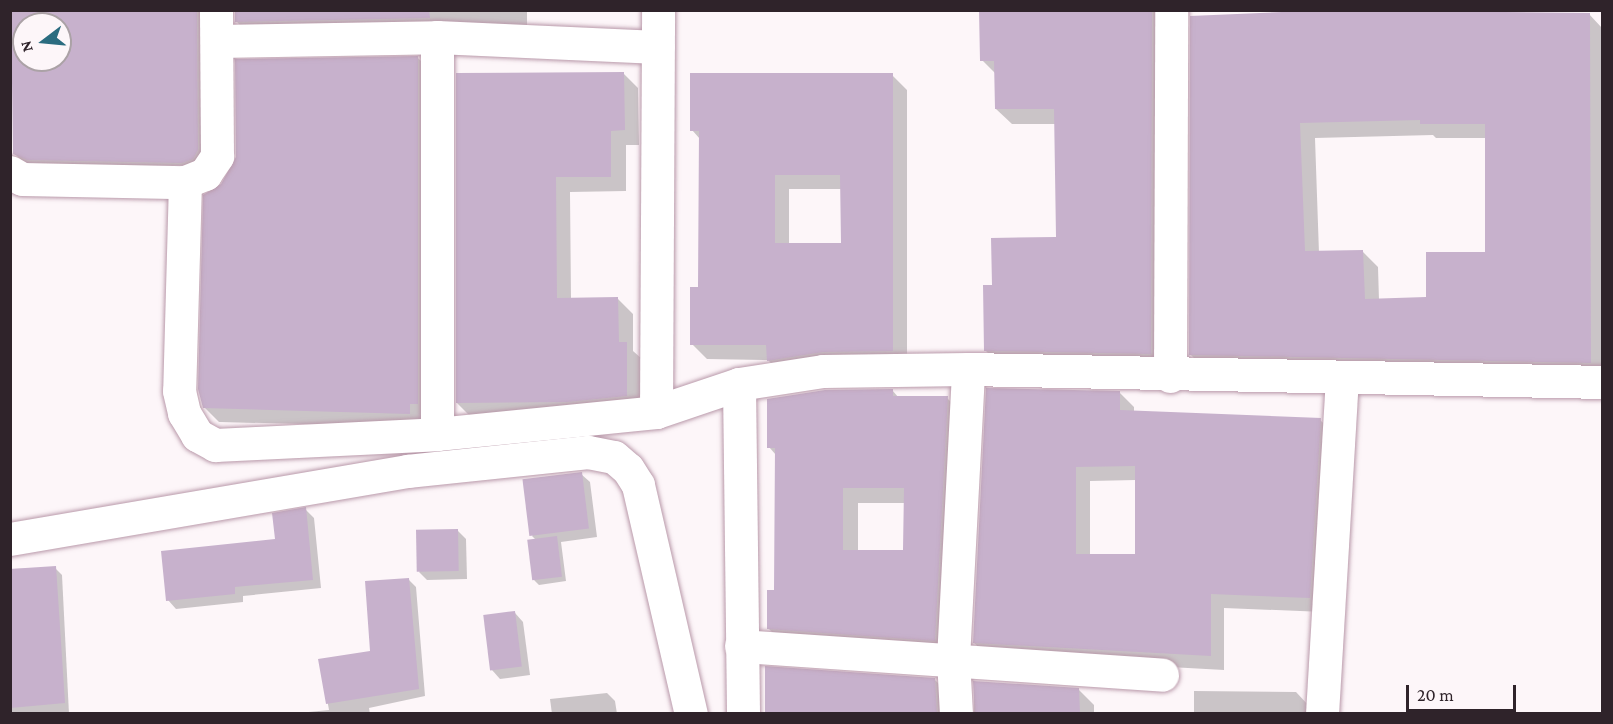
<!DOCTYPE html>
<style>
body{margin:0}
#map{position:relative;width:1613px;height:724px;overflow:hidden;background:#fdf6f9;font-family:"Crimson Pro",serif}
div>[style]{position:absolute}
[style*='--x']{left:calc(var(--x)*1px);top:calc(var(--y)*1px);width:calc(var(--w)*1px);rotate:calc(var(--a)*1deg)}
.shadow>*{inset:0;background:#0003}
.building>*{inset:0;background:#c7b1cc;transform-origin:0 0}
.roads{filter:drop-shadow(0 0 2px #b999aa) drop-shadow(0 0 2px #b999aa)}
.street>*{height:33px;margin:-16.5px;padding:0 16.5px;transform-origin:16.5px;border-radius:16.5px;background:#fff}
span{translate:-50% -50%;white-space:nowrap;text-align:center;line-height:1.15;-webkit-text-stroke:5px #fdf6f9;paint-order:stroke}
.frame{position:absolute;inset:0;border:12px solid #2f232a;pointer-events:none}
.north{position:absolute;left:12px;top:12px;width:60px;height:60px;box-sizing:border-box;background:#fdf6f9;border:2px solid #aba2a6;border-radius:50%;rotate:254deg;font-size:16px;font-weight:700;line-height:24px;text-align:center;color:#2f232a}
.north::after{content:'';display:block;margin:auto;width:21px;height:27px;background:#2b6c80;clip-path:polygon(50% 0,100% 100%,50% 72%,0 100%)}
.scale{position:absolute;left:1406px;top:685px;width:110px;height:27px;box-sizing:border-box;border:3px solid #2f232a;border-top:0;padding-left:8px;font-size:18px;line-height:21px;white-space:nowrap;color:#2f232a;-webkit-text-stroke:4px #fdf6f9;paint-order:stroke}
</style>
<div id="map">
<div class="shadow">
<div style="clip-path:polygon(evenodd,12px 10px,219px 10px,212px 165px,29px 168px,14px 153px,12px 10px,24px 24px,60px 24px,60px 60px,24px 60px,24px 24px)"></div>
<div style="clip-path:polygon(235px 10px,527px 10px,527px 30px,251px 36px,236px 21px)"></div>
<div style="clip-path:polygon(981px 10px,1171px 10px,1166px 369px,1001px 366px,985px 350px,993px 286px,1057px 239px,1056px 124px,1012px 124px,996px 109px,996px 74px,982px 60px)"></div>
<div style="clip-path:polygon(evenodd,1331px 10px,1589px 14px,1602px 28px,1602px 377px,1205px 369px,1190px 354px,1331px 10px,1433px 135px,1436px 138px,1486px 138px,1487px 254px,1427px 298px,1379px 300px,1378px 267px,1363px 252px,1319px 253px,1315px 138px,1433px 135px)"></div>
<div style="clip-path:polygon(418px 58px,432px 72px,424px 427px,219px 422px,204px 407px,222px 185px,237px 157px)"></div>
<div style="clip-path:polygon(623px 73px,638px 88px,639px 145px,626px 145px,626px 191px,570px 192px,571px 299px,618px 299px,633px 314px,633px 351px,641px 358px,642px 411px,472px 418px,457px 403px,457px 74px)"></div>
<div style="clip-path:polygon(evenodd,892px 75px,907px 90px,907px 366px,783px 375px,768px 360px,707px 359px,692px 344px,700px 289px,700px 139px,692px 130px,892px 75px,789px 189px,842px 189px,843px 245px,789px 245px,789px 189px)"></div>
<div style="clip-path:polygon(evenodd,892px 390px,899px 398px,947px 398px,962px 413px,950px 655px,784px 644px,768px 628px,776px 591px,776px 455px,769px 447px,892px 390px,858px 503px,905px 503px,905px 552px,858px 552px,858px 503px)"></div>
<div style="clip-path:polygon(evenodd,987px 390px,1119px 392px,1134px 407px,1134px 412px,1320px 420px,1335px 434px,1324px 612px,1224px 608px,1224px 670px,989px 657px,974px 643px,987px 390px,1136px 480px,1136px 555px,1090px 556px,1090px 481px,1136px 480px)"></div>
<div style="clip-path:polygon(581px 474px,590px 482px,597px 537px,561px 542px,566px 581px,539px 585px,534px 580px,536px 540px,532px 536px)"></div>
<div style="clip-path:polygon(305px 509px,314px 518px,321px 588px,243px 596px,243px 602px,176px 609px,168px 600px,276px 540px)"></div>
<div style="clip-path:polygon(457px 530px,466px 539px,467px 579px,427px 580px,419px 572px)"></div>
<div style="clip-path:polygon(55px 568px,62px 575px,69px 714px,10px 714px,10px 569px)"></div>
<div style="clip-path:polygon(409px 580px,416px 587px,425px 696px,369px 708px,370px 714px,288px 714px,329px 710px,320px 660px,371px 652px)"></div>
<div style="clip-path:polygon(515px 613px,523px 622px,530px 675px,500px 679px,492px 670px)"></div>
<div style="clip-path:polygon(935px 680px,950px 695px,952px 714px,767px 714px)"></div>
<div style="clip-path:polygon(974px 682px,1079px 690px,1094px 705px,1094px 714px,974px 714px)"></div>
<div style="clip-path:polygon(1194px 691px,1296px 692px,1311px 708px,1311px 714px,1194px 714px)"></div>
<div style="clip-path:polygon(607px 693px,615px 701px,617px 714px,552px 714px,550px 699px)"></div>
</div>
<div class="building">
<div style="clip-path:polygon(evenodd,11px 10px,197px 10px,198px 150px,193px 159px,182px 163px,27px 160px,13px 154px,11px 10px,24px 24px,60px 24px,60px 60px,24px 60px,24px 24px)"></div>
<div style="clip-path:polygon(235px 10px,429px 10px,430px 18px,235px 22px)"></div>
<div style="clip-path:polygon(979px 10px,1152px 10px,1151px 354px,984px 351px,983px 285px,992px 285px,991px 238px,1056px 237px,1054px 109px,995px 109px,994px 61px,980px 61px)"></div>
<div style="clip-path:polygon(evenodd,1329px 10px,1590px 13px,1591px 363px,1189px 355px,1190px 16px,1329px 10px,1420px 120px,1420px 124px,1485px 124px,1485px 252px,1426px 252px,1426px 297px,1365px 299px,1363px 250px,1305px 251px,1300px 123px,1420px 120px)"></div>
<div style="clip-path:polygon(418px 56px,418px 404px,410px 404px,410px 414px,203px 408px,198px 389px,203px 195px,221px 184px,236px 157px,235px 59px)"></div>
<div style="clip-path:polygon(624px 72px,625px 130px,611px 131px,611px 177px,556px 177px,557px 298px,618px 297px,619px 342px,627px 342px,627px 396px,567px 402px,456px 403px,456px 73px)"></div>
<div style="clip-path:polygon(evenodd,690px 73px,893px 73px,893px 351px,823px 352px,767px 361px,766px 345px,690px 345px,690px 287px,698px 287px,699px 131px,690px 131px,690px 73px,775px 175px,840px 175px,841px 243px,775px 243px,775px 175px)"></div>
<div style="clip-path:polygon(evenodd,986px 388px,1120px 391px,1120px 410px,1321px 418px,1310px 598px,1211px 594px,1211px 656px,973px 643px,986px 388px,1135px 466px,1135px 554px,1076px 554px,1076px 467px,1135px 466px)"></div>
<div style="clip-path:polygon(evenodd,893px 389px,893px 396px,948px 396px,935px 641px,767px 629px,767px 590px,774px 590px,775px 448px,767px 448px,767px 399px,825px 390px,893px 389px,843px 488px,904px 488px,903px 550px,843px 550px,843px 488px)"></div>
<div style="left:582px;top:472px;width:57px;height:60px;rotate:83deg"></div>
<div style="clip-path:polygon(306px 507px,313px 580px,235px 587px,235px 594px,166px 601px,161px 551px,275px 539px,272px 513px)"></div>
<div style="left:458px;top:529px;width:42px;height:42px;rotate:89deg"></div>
<div style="left:557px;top:536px;width:41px;height:30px;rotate:83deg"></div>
<div style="clip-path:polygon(56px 566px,65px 703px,10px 708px,10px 569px)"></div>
<div style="clip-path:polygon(409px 578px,419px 689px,326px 704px,318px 659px,370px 651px,365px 581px)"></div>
<div style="left:515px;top:611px;width:56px;height:32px;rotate:83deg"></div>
<div style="clip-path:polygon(765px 666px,935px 678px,937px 714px,765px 714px)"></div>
<div style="clip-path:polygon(973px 681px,1079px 688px,1080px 714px,975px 714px)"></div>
</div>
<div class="roads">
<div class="street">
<div style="--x:218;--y:41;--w:219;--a:-1"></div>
<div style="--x:437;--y:37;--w:221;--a:2.6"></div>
<div style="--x:10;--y:172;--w:14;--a:30"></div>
<div style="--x:22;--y:179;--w:163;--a:1.1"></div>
<div style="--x:185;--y:182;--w:22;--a:-22"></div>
<div style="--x:205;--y:174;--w:22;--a:-56"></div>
<div style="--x:217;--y:156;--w:146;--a:-90.4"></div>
<div style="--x:185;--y:182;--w:209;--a:91.6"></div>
<div style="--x:179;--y:391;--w:23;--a:77"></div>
<div style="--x:184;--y:413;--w:26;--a:59"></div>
<div style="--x:197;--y:435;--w:21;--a:29"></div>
<div style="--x:215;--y:445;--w:222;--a:-2.8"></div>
<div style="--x:437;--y:434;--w:220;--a:-5.7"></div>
<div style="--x:656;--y:412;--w:88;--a:-18.6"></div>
<div style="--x:739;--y:384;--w:85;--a:-8.8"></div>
<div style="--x:823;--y:371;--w:145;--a:-0.8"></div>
<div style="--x:968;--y:369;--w:634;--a:1.17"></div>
<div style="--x:1170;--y:376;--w:366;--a:-89.8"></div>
<div style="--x:739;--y:384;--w:330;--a:89.3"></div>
<div style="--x:656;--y:412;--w:402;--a:-89.7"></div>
<div style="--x:437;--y:434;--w:397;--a:-90"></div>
<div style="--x:10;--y:539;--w:403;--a:-9.7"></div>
<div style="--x:407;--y:471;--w:182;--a:-6"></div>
<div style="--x:588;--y:452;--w:26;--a:11"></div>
<div style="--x:614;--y:457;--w:18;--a:41"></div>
<div style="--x:628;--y:469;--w:19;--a:58"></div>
<div style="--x:638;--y:485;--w:235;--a:77"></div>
<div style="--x:741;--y:646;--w:422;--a:3.9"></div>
<div style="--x:956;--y:714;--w:55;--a:-93.1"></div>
<div style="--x:953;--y:659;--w:290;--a:-87"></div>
<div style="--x:1322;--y:714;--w:337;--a:-86.6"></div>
</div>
</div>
<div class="frame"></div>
<div class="north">N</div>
<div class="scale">20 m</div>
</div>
